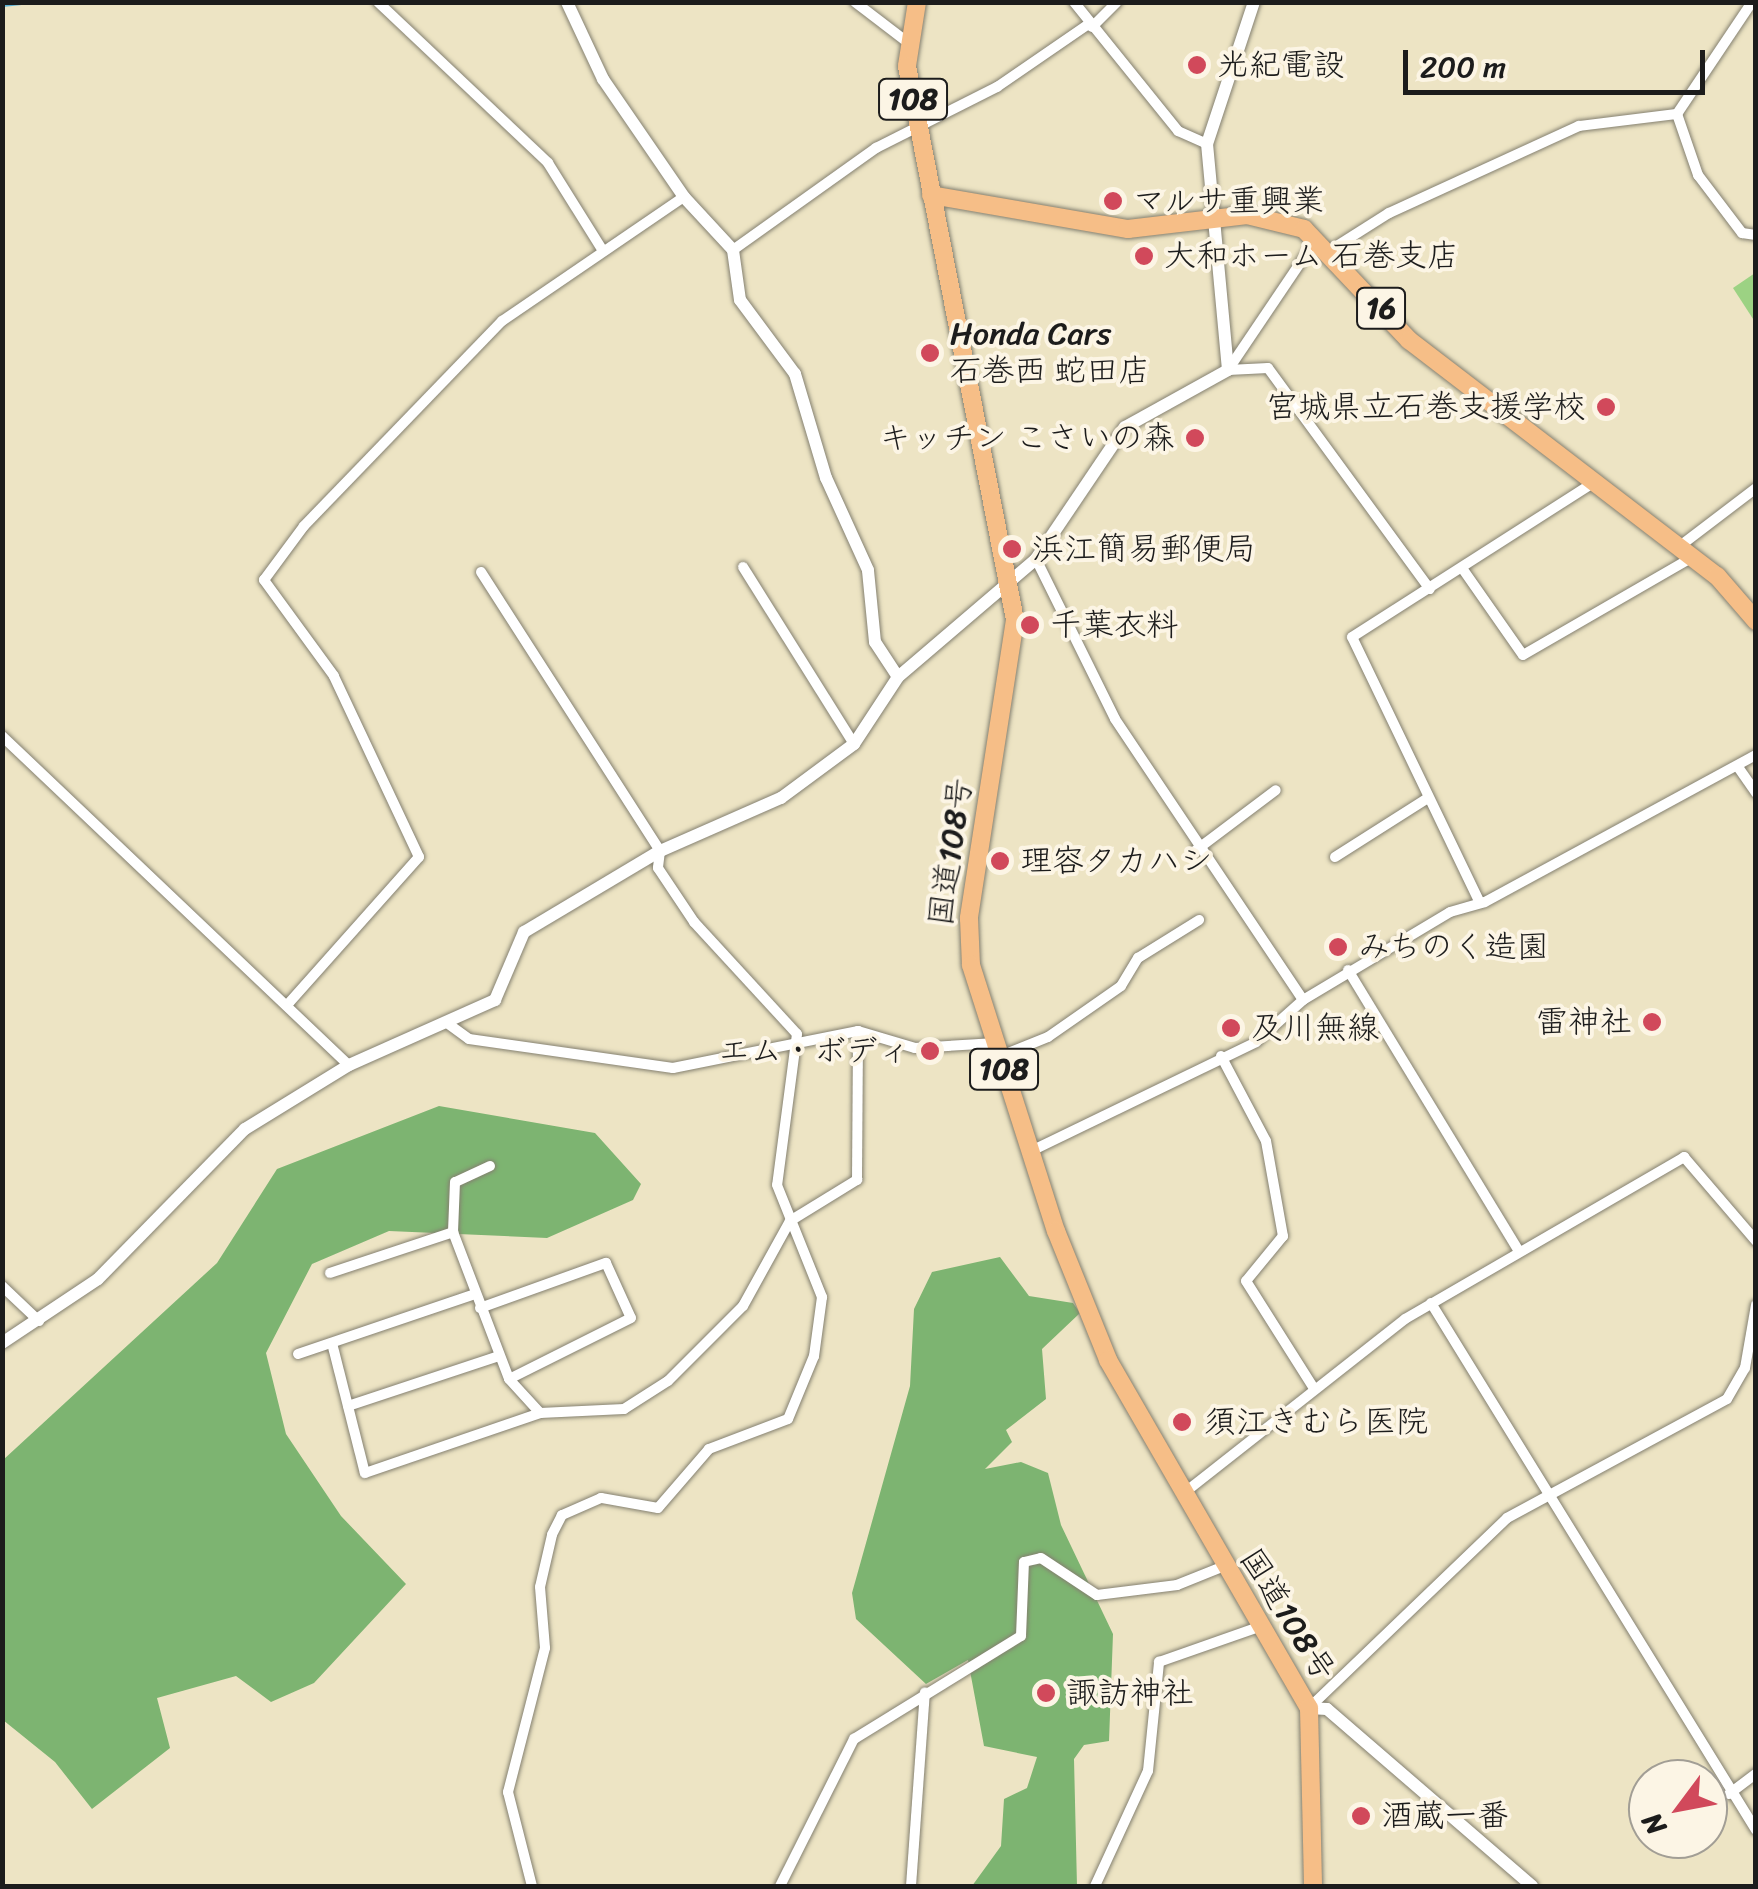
<!DOCTYPE html>
<meta charset="utf-8">
<style>
body{margin:0}
#map{position:relative;width:1758px;height:1889px;overflow:hidden;background:#ede4c4;font-family:Sriracha,"Klee One",sans-serif}
div>[style]{position:absolute}
[style*='--x']{left:calc(var(--x)*1px);top:calc(var(--y)*1px);width:calc(var(--w)*1px);rotate:calc(var(--a)*1deg)}
.green>*{inset:0;background:#9cd283}
.forest>*{inset:0;background:#7db471}
.stream>*{height:2.5px;margin:-1.25px;padding:0 1.25px;transform-origin:1.25px;border-radius:1.25px;background:#5ab2d7}
.roads{filter:drop-shadow(0 0 2px #848070) drop-shadow(0 0 2px #848070)}
.minor>*{height:10px;margin:-5px;padding:0 5px;transform-origin:5px;border-radius:5px;background:#fff}
.tertiary>*{height:12px;margin:-6px;padding:0 6px;transform-origin:6px;border-radius:6px;background:#fff}
.primary>*{height:18px;margin:-9px;padding:0 9px;transform-origin:9px;border-radius:9px;background:#f6be87}
.trunk>*{height:18px;margin:-9px;padding:0 9px;transform-origin:9px;border-radius:9px;background:#f6be87}
.dots>*{width:28px;height:28px;translate:-50% -50%;box-sizing:border-box;border:5px solid #fcf5e5;border-radius:50%}
span{translate:-50% -50%;white-space:nowrap;text-align:center;line-height:1.15;-webkit-text-stroke:8px #fcf5e5;paint-order:stroke}
.shield-label span{padding:2px 8px;background:#fcf5e5;border:2px solid;border-radius:8px;-webkit-text-stroke-width:0}
.shield-label{font-size:30px;color:#1c1c1c;font-weight:700}
.poi-label{font-size:32px;color:#1c1c1c}
.left{translate:0 -50%;text-align:left}
.right{translate:-100% -50%;text-align:right}
.street-label{font-size:32px;color:#1c1c1c}
.frame{position:absolute;inset:0;border:5px solid #1c1c1c;pointer-events:none}
.north{position:absolute;left:1628px;top:1759px;width:100px;height:100px;box-sizing:border-box;background:#fcf5e5;border:2px solid #a29e95;border-radius:50%;rotate:238deg;font-size:28px;font-weight:700;line-height:40px;text-align:center;color:#1c1c1c}
.north::after{content:'';display:block;margin:auto;width:35px;height:45px;background:#d1495b;clip-path:polygon(50% 0,100% 100%,50% 72%,0 100%)}
.scale{position:absolute;left:1403px;top:50px;width:302px;height:45px;box-sizing:border-box;border:5px solid #1c1c1c;border-top:0;padding-left:12px;font-size:30px;line-height:35px;white-space:nowrap;color:#1c1c1c;-webkit-text-stroke:8px #fcf5e5;paint-order:stroke}
</style>
<div id="map">
<div class="green">
<div style="clip-path:polygon(1755px 273px,1755px 322px,1733px 288px)"></div>
</div>
<div class="forest">
<div style="clip-path:polygon(439px 1106px,595px 1133px,641px 1184px,633px 1200px,547px 1238px,389px 1231px,312px 1264px,266px 1353px,286px 1434px,341px 1516px,406px 1584px,314px 1683px,271px 1702px,236px 1676px,157px 1698px,170px 1748px,92px 1809px,55px 1762px,3px 1720px,3px 1460px,217px 1263px,277px 1169px)"></div>
<div style="clip-path:polygon(1000px 1257px,1029px 1296px,1073px 1303px,1080px 1313px,1042px 1349px,1046px 1399px,1006px 1430px,1012px 1442px,985px 1469px,1021px 1462px,1048px 1473px,1061px 1525px,1113px 1634px,1109px 1741px,1084px 1745px,1074px 1759px,1077px 1886px,972px 1886px,1001px 1846px,1004px 1799px,1027px 1788px,1037px 1757px,984px 1746px,968px 1660px,926px 1684px,856px 1619px,852px 1593px,910px 1386px,914px 1309px,932px 1272px)"></div>
</div>
<div class="stream">
<div style="--x:2;--y:5;--w:31;--a:-6"></div>
</div>
<div class="roads">
<div class="minor">
<div style="--x:378;--y:2;--w:234;--a:43.4"></div>
<div style="--x:548;--y:163;--w:104;--a:58"></div>
<div style="--x:855;--y:2;--w:64;--a:37.4"></div>
<div style="--x:1074;--y:2;--w:166;--a:51.1"></div>
<div style="--x:1178;--y:131;--w:32;--a:24"></div>
<div style="--x:1092;--y:27;--w:35;--a:-45"></div>
<div style="--x:1677;--y:114;--w:65;--a:71"></div>
<div style="--x:1698;--y:175;--w:73;--a:52.8"></div>
<div style="--x:1742;--y:233;--w:14;--a:8"></div>
<div style="--x:1332;--y:249;--w:67;--a:-32.3"></div>
<div style="--x:1389;--y:213;--w:209;--a:-24.6"></div>
<div style="--x:1579;--y:126;--w:99;--a:-7"></div>
<div style="--x:1677;--y:114;--w:135;--a:-56.2"></div>
<div style="--x:733;--y:250;--w:176;--a:-35.5"></div>
<div style="--x:876;--y:148;--w:136;--a:-26.8"></div>
<div style="--x:997;--y:87;--w:113;--a:-34.5"></div>
<div style="--x:1228;--y:370;--w:40;--a:-2.9"></div>
<div style="--x:1268;--y:368;--w:274;--a:53.8"></div>
<div style="--x:1228;--y:370;--w:159;--a:-56"></div>
<div style="--x:1680;--y:546;--w:96;--a:-37.3"></div>
<div style="--x:1036;--y:559;--w:178;--a:63.7"></div>
<div style="--x:1115;--y:719;--w:338;--a:56.2"></div>
<div style="--x:743;--y:567;--w:209;--a:57.9"></div>
<div style="--x:1462;--y:568;--w:106;--a:55"></div>
<div style="--x:1523;--y:655;--w:196;--a:-30"></div>
<div style="--x:481;--y:572;--w:331;--a:57.3"></div>
<div style="--x:660;--y:851;--w:17;--a:97"></div>
<div style="--x:658;--y:868;--w:65;--a:56.3"></div>
<div style="--x:694;--y:922;--w:152;--a:47.4"></div>
<div style="--x:797;--y:1034;--w:152;--a:97.5"></div>
<div style="--x:777;--y:1185;--w:121;--a:68.1"></div>
<div style="--x:822;--y:1297;--w:60;--a:97.7"></div>
<div style="--x:814;--y:1356;--w:68;--a:112.4"></div>
<div style="--x:788;--y:1419;--w:85;--a:159.2"></div>
<div style="--x:709;--y:1449;--w:78;--a:130.8"></div>
<div style="--x:658;--y:1508;--w:58;--a:-170"></div>
<div style="--x:601;--y:1498;--w:43;--a:156.4"></div>
<div style="--x:562;--y:1515;--w:22;--a:117"></div>
<div style="--x:552;--y:1535;--w:53;--a:103"></div>
<div style="--x:540;--y:1587;--w:61;--a:85.3"></div>
<div style="--x:545;--y:1648;--w:149;--a:104.4"></div>
<div style="--x:508;--y:1792;--w:97;--a:75.7"></div>
<div style="--x:2;--y:736;--w:478;--a:43.5"></div>
<div style="--x:1738;--y:767;--w:32;--a:55"></div>
<div style="--x:1195;--y:851;--w:101;--a:-37"></div>
<div style="--x:1335;--y:857;--w:110;--a:-32.4"></div>
<div style="--x:1480;--y:903;--w:295;--a:-115.7"></div>
<div style="--x:1352;--y:637;--w:287;--a:-32.6"></div>
<div style="--x:1348;--y:970;--w:328;--a:58.7"></div>
<div style="--x:288;--y:1004;--w:197;--a:-48.3"></div>
<div style="--x:419;--y:857;--w:200;--a:-115.2"></div>
<div style="--x:334;--y:676;--w:119;--a:-126.1"></div>
<div style="--x:264;--y:580;--w:67;--a:-53.5"></div>
<div style="--x:304;--y:526;--w:285;--a:-46"></div>
<div style="--x:502;--y:321;--w:220;--a:-34.3"></div>
<div style="--x:447;--y:1023;--w:27;--a:36"></div>
<div style="--x:469;--y:1039;--w:206;--a:8.1"></div>
<div style="--x:673;--y:1068;--w:189;--a:-11.3"></div>
<div style="--x:858;--y:1031;--w:59;--a:16.6"></div>
<div style="--x:915;--y:1048;--w:81;--a:-3.5"></div>
<div style="--x:1001;--y:1056;--w:51;--a:-22"></div>
<div style="--x:1048;--y:1037;--w:89;--a:-34.9"></div>
<div style="--x:1121;--y:986;--w:33;--a:-59"></div>
<div style="--x:1138;--y:958;--w:72;--a:-31.9"></div>
<div style="--x:1221;--y:1056;--w:96;--a:62.1"></div>
<div style="--x:1266;--y:1141;--w:97;--a:79.9"></div>
<div style="--x:1283;--y:1236;--w:58;--a:129.4"></div>
<div style="--x:1246;--y:1281;--w:125;--a:57.7"></div>
<div style="--x:1031;--y:1151;--w:250;--a:-25.8"></div>
<div style="--x:1256;--y:1042;--w:63;--a:-41.8"></div>
<div style="--x:1303;--y:1000;--w:171;--a:-30.9"></div>
<div style="--x:1450;--y:912;--w:36;--a:-16"></div>
<div style="--x:1485;--y:902;--w:308;--a:-28.5"></div>
<div style="--x:490;--y:1166;--w:38;--a:155"></div>
<div style="--x:455;--y:1182;--w:50;--a:92.3"></div>
<div style="--x:453;--y:1232;--w:157;--a:69.1"></div>
<div style="--x:509;--y:1379;--w:46;--a:47.6"></div>
<div style="--x:540;--y:1413;--w:84;--a:-2.7"></div>
<div style="--x:624;--y:1409;--w:52;--a:-32.5"></div>
<div style="--x:668;--y:1381;--w:106;--a:-45"></div>
<div style="--x:743;--y:1306;--w:97;--a:-61.1"></div>
<div style="--x:790;--y:1221;--w:79;--a:-31.5"></div>
<div style="--x:857;--y:1180;--w:149;--a:-89.6"></div>
<div style="--x:330;--y:1273;--w:130;--a:-18.4"></div>
<div style="--x:2;--y:1286;--w:51;--a:43.4"></div>
<div style="--x:1431;--y:1303;--w:619;--a:58.34"></div>
<div style="--x:480;--y:1308;--w:134;--a:-19.7"></div>
<div style="--x:606;--y:1263;--w:60;--a:65.6"></div>
<div style="--x:631;--y:1318;--w:136;--a:153.4"></div>
<div style="--x:332;--y:1343;--w:134;--a:75.8"></div>
<div style="--x:365;--y:1473;--w:185;--a:-18.9"></div>
<div style="--x:298;--y:1354;--w:187;--a:-18.7"></div>
<div style="--x:348;--y:1406;--w:159;--a:-18.3"></div>
<div style="--x:1184;--y:1493;--w:281;--a:-38.2"></div>
<div style="--x:1405;--y:1319;--w:323;--a:-30.1"></div>
<div style="--x:1684;--y:1157;--w:111;--a:49.4"></div>
<div style="--x:1309;--y:1708;--w:274;--a:-43.8"></div>
<div style="--x:1507;--y:1518;--w:250;--a:-28.4"></div>
<div style="--x:1727;--y:1399;--w:36;--a:-60"></div>
<div style="--x:1745;--y:1368;--w:64;--a:-80.1"></div>
<div style="--x:1729;--y:1794;--w:34;--a:-37"></div>
<div style="--x:780;--y:1886;--w:165;--a:-63.3"></div>
<div style="--x:854;--y:1739;--w:196;--a:-31.7"></div>
<div style="--x:1021;--y:1636;--w:74;--a:-87.7"></div>
<div style="--x:1024;--y:1562;--w:17;--a:-13"></div>
<div style="--x:1041;--y:1558;--w:67;--a:33.5"></div>
<div style="--x:1097;--y:1595;--w:81;--a:-7.1"></div>
<div style="--x:1177;--y:1585;--w:48;--a:-21.8"></div>
<div style="--x:911;--y:1886;--w:194;--a:-85.9"></div>
<div style="--x:1095;--y:1886;--w:127;--a:-65.3"></div>
<div style="--x:1148;--y:1771;--w:110;--a:-84.2"></div>
<div style="--x:1159;--y:1662;--w:109;--a:-19.3"></div>
</div>
<div class="tertiary">
<div style="--x:898;--y:677;--w:182;--a:-40.5"></div>
<div style="--x:1036;--y:559;--w:159;--a:-56"></div>
<div style="--x:1125;--y:427;--w:118;--a:-29"></div>
<div style="--x:1228;--y:370;--w:227;--a:-95.3"></div>
<div style="--x:1207;--y:144;--w:150;--a:-71.7"></div>
<div style="--x:2;--y:1343;--w:115;--a:-33.7"></div>
<div style="--x:98;--y:1279;--w:210;--a:-45.6"></div>
<div style="--x:245;--y:1129;--w:122;--a:-31.6"></div>
<div style="--x:349;--y:1065;--w:160;--a:-24"></div>
<div style="--x:495;--y:1000;--w:74;--a:-66.9"></div>
<div style="--x:524;--y:932;--w:158;--a:-30.8"></div>
<div style="--x:660;--y:851;--w:132;--a:-23.7"></div>
<div style="--x:781;--y:798;--w:91;--a:-36.5"></div>
<div style="--x:854;--y:744;--w:80;--a:-56.7"></div>
<div style="--x:898;--y:677;--w:42;--a:-123.3"></div>
<div style="--x:875;--y:642;--w:72;--a:-95.6"></div>
<div style="--x:868;--y:570;--w:101;--a:-114.5"></div>
<div style="--x:826;--y:478;--w:109;--a:-106.6"></div>
<div style="--x:795;--y:374;--w:92;--a:-126.6"></div>
<div style="--x:740;--y:300;--w:50;--a:-98"></div>
<div style="--x:733;--y:250;--w:72;--a:-132.8"></div>
<div style="--x:684;--y:197;--w:143;--a:-124.5"></div>
<div style="--x:603;--y:79;--w:85;--a:-115.1"></div>
<div style="--x:1309;--y:1708;--w:18;--a:3"></div>
<div style="--x:1327;--y:1709;--w:271;--a:40.8"></div>
</div>
<div class="primary">
<div style="--x:931;--y:195;--w:200;--a:9.8"></div>
<div style="--x:1128;--y:229;--w:120;--a:-6.7"></div>
<div style="--x:1247;--y:215;--w:59;--a:13.8"></div>
<div style="--x:1304;--y:229;--w:153;--a:46.6"></div>
<div style="--x:1409;--y:340;--w:388;--a:37.5"></div>
<div style="--x:1717;--y:576;--w:60;--a:49.1"></div>
</div>
<div class="trunk">
<div style="--x:917;--y:2;--w:65;--a:98.9"></div>
<div style="--x:907;--y:66;--w:564;--a:78.97"></div>
<div style="--x:1015;--y:620;--w:302;--a:98.8"></div>
<div style="--x:969;--y:918;--w:47;--a:87.6"></div>
<div style="--x:971;--y:965;--w:279;--a:72.3"></div>
<div style="--x:1056;--y:1231;--w:139;--a:68"></div>
<div style="--x:1108;--y:1360;--w:402;--a:60"></div>
<div style="--x:1309;--y:1708;--w:178;--a:88.7"></div>
</div>
</div>
<div class="dots">
<div style="left:1197px;top:65px;background:#d1495b"></div>
<div style="left:1113px;top:201px;background:#d1495b"></div>
<div style="left:1144px;top:256px;background:#d1495b"></div>
<div style="left:930px;top:353px;background:#d1495b"></div>
<div style="left:1606px;top:407px;background:#d1495b"></div>
<div style="left:1195px;top:438px;background:#d1495b"></div>
<div style="left:1012px;top:549px;background:#d1495b"></div>
<div style="left:1030px;top:625px;background:#d1495b"></div>
<div style="left:1000px;top:861px;background:#d1495b"></div>
<div style="left:1338px;top:947px;background:#d1495b"></div>
<div style="left:1652px;top:1022px;background:#d1495b"></div>
<div style="left:1231px;top:1028px;background:#d1495b"></div>
<div style="left:930px;top:1051px;background:#d1495b"></div>
<div style="left:1182px;top:1422px;background:#d1495b"></div>
<div style="left:1046px;top:1693px;background:#d1495b"></div>
<div style="left:1361px;top:1816px;background:#d1495b"></div>
</div>
<div class="shield-label">
<span style="left:913px;top:99px">108</span>
<span style="left:1381px;top:308px">16</span>
<span style="left:1004px;top:1069px">108</span>
</div>
<div class="poi-label">
<span class="left" style="left:1217px;top:65px">光紀電設</span>
<span class="left" style="left:1133px;top:201px">マルサ重興業</span>
<span class="left" style="left:1164px;top:256px">大和ホーム 石巻支店</span>
<span class="left" style="left:950px;top:353px">Honda Cars<br>石巻西 蛇田店</span>
<span class="right" style="left:1586px;top:407px">宮城県立石巻支援学校</span>
<span class="right" style="left:1175px;top:438px">キッチン こさいの森</span>
<span class="left" style="left:1032px;top:549px">浜江簡易郵便局</span>
<span class="left" style="left:1050px;top:625px">千葉衣料</span>
<span class="left" style="left:1020px;top:861px">理容タカハシ</span>
<span class="left" style="left:1358px;top:947px">みちのく造園</span>
<span class="right" style="left:1632px;top:1022px">雷神社</span>
<span class="left" style="left:1251px;top:1028px">及川無線</span>
<span class="right" style="left:910px;top:1051px">エム・ボディ</span>
<span class="left" style="left:1204px;top:1422px">須江きむら医院</span>
<span class="left" style="left:1066px;top:1693px">諏訪神社</span>
<span class="left" style="left:1381px;top:1816px">酒蔵一番</span>
</div>
<div class="street-label">
<span style="left:951px;top:852px;rotate:-82deg">国道108号</span>
<span style="left:1287px;top:1615px;rotate:58deg">国道108号</span>
</div>
<div class="frame"></div>
<div class="north">N</div>
<div class="scale">200 m</div>
</div>
